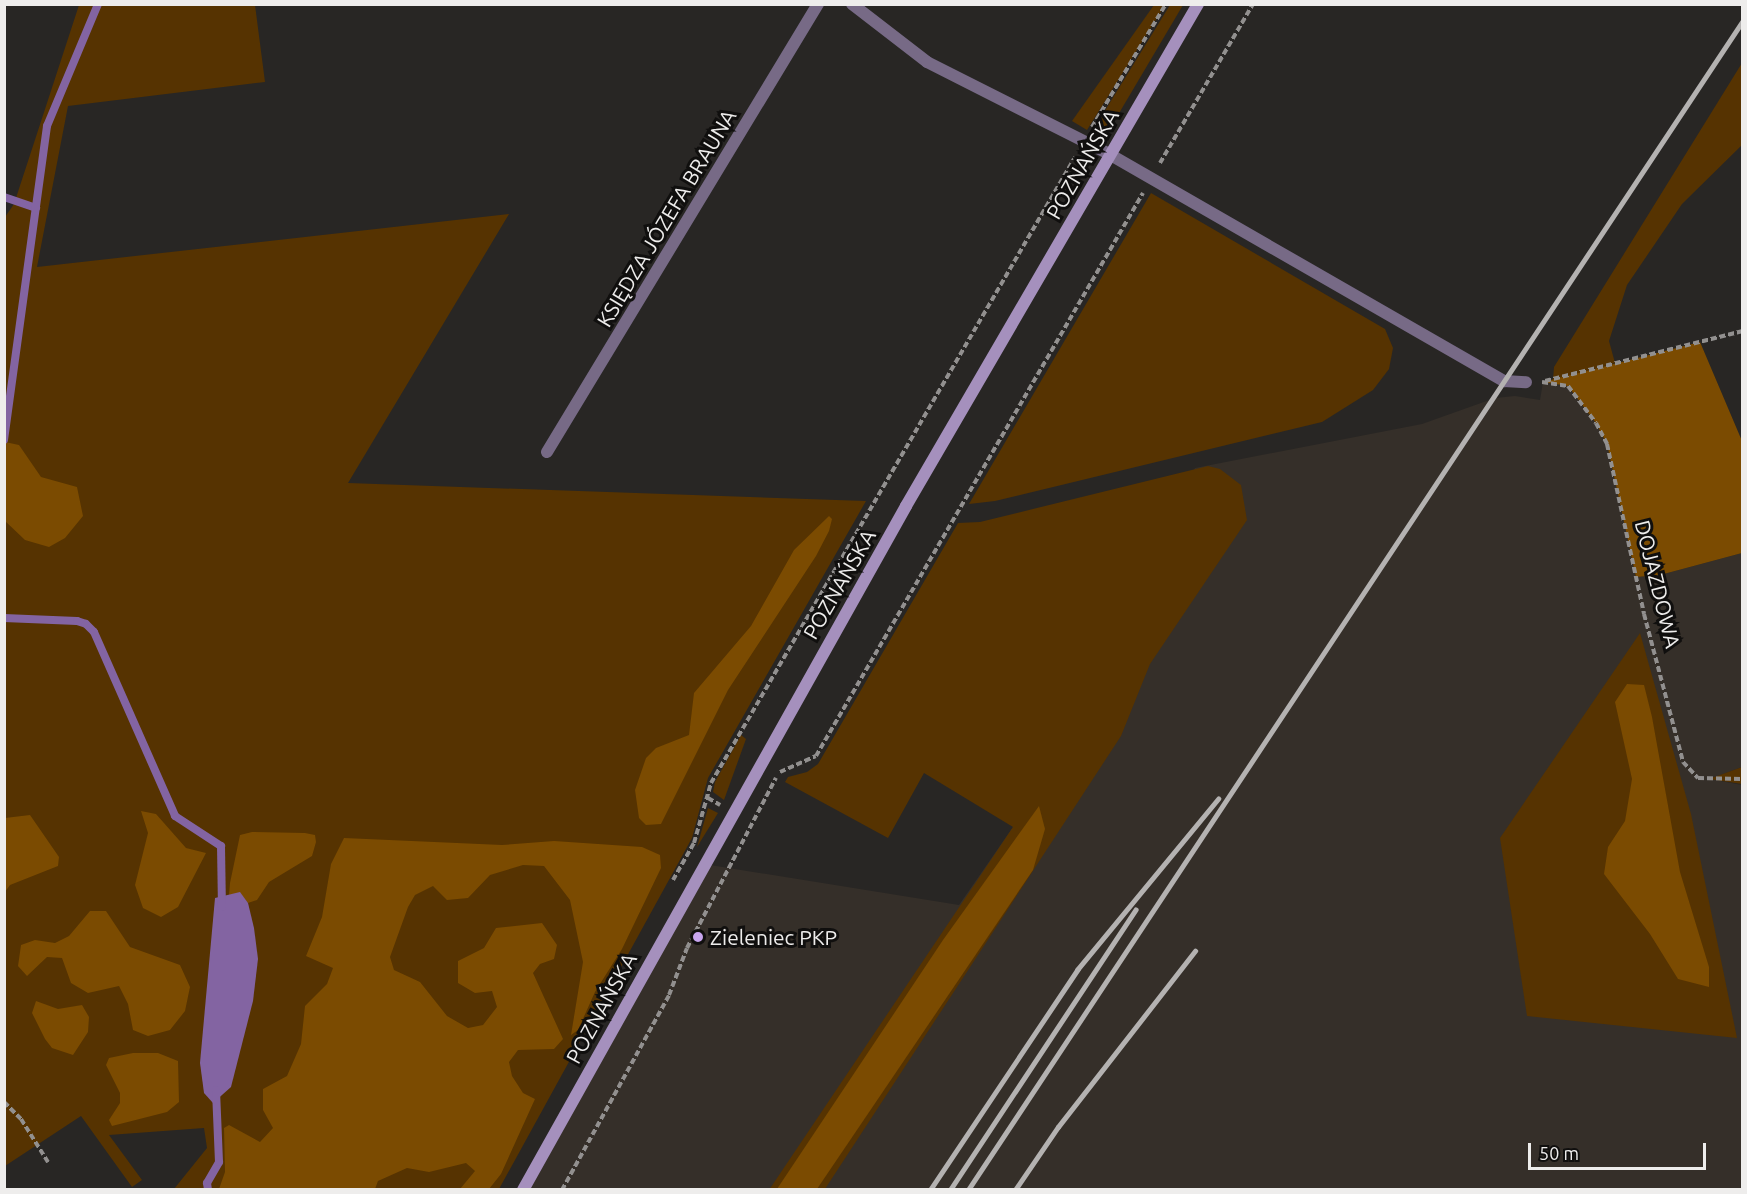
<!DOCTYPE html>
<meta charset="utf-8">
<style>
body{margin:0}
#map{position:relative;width:1747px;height:1194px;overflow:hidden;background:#282624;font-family:Ubuntu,sans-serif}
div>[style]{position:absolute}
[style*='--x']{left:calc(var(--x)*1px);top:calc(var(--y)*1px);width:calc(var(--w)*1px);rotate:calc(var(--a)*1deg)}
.built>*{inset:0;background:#352f29}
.green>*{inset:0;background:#563301}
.forest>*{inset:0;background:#7b4b01}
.water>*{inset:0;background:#8364a2}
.stream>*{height:8px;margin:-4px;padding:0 4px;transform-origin:4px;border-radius:4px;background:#8364a2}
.path>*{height:4px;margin-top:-2px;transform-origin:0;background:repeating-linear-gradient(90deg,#92908f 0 6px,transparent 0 9px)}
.street>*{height:12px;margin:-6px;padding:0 6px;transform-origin:6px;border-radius:6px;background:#776a86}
.secondary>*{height:12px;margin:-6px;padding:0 6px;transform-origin:6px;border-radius:6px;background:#a590bd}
.rail>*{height:4.5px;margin:-2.25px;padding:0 2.25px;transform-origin:2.25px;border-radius:2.25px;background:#b4b2b1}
.dots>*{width:16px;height:16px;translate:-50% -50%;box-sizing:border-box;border:3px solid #100f0e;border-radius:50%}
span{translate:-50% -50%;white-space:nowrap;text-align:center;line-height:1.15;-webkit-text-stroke:6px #100f0e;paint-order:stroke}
.street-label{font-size:21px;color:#eeedec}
.poi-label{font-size:21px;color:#eeedec}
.left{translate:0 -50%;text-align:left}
.frame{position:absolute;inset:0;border:6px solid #eeedec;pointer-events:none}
.scale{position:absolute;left:1528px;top:1143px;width:178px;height:27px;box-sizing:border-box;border:3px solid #eeedec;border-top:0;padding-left:8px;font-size:18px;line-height:21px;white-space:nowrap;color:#eeedec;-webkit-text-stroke:4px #100f0e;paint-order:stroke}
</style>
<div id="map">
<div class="built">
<div style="clip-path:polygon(1543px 382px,1568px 386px,1596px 423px,1607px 444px,1636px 577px,1660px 575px,1742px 553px,1742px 767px,1710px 779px,1742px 785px,1742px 1189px,523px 1190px,704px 864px,959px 905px,1013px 827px,1195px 468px,1422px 424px,1495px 398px,1515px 396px,1540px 400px)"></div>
</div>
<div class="green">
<div style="clip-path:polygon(79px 5px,255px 5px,265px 82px,68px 106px,37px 267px,509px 214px,348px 483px,866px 501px,708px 778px,692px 838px,499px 1189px,174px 1189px,207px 1148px,204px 1128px,109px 1135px,142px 1180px,132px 1187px,81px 1116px,5px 1166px,5px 217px,14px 204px)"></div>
<div style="clip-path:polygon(1154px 5px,1165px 5px,1087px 130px,1072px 121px)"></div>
<div style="clip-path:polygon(1170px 5px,1183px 5px,1115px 120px,1105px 129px,1093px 130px)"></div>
<div style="clip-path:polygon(1742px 63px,1742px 145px,1682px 204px,1627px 285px,1609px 341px,1615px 363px,1553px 380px,1554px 367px)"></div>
<div style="clip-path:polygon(1151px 193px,1385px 329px,1393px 348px,1389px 369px,1373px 390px,1322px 422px,995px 501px,969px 504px)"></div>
<div style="clip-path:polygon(1208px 466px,1220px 469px,1241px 485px,1247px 520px,1150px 664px,1121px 736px,825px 1189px,769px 1190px,1013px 827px,924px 773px,888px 838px,785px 782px,788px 777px,807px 772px,818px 764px,958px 523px,980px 522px)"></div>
<div style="clip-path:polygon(1640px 633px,1691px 814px,1737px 1038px,1527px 1016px,1500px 838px)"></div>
<div style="clip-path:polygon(741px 735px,746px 739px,724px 800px,713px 792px,715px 782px)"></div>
<div style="clip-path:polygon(1742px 767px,1742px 784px,1709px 779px)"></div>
<div style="clip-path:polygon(708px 808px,718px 813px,697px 847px)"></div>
</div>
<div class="forest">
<div style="clip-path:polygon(1700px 342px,1742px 441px,1742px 553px,1660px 575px,1636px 577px,1607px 444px,1596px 423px,1568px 386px,1543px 382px)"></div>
<div style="clip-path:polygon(5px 442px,19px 445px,41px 477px,77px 487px,83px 516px,65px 538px,49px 547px,25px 540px,5px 521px)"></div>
<div style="clip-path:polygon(829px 516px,832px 519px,829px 531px,816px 556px,728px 690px,661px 824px,646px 825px,639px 818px,635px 790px,646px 758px,656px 748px,689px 735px,694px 693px,751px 626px,794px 550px)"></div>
<div style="clip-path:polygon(1627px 684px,1644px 685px,1652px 717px,1680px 872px,1709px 967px,1709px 987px,1678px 979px,1650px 934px,1604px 874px,1608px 847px,1625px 821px,1632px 779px,1615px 702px)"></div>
<div style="clip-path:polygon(1039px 806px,1045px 829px,1033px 870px,817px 1189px,777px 1189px,943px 940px)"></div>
<div style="clip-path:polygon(141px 811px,156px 814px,186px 848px,206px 853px,178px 907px,161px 917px,143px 908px,135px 885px,148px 833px)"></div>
<div style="clip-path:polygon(30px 815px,59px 857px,58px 866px,10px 885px,5px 892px,5px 818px)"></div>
<div style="clip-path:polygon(252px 832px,305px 833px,315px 835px,316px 842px,312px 856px,269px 882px,257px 900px,248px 903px,240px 893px,229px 895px,230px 883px,240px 835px)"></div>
<div style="clip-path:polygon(344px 838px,502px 845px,554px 841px,642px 847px,660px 855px,661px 868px,622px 949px,595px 992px,578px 1030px,571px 1035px,583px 962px,570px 900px,544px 866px,523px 865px,490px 875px,468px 898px,447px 900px,433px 886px,415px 895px,408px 907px,390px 957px,394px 970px,420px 982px,447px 1016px,468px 1028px,483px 1025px,497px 1007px,492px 991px,475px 993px,458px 983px,458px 961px,484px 948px,496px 928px,542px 923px,557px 945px,554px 959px,540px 964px,533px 973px,563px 1039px,554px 1049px,518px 1050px,509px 1062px,512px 1076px,523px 1093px,535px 1099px,501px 1174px,489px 1189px,460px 1189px,475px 1171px,466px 1163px,429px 1172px,407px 1168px,378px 1181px,375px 1189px,219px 1189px,225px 1172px,224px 1128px,229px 1125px,260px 1142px,273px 1128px,263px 1110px,263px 1089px,287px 1076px,301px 1044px,305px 1006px,327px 984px,333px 968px,306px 956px,322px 917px,331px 864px)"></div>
<div style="clip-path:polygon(90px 911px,106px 911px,130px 947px,180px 965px,190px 987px,185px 1011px,170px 1030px,148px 1036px,133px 1030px,128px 1004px,119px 986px,88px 993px,71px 983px,62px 958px,47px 957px,27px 976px,18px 966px,21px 945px,35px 940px,55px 943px,69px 936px)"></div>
<div style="clip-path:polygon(36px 1001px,58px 1009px,82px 1005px,89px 1017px,88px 1032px,73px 1055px,52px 1048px,45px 1039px,32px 1013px)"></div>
<div style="clip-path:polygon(133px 1053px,158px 1053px,178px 1061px,179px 1102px,167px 1112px,112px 1126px,109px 1120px,120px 1103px,120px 1093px,106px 1065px,109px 1058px)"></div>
</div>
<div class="water">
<div style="clip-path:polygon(240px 892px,248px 903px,254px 928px,258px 959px,253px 1001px,231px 1087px,213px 1103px,204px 1093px,200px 1063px,215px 898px)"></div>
</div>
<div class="stream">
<div style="--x:4;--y:197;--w:34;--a:19"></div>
<div style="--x:4;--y:440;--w:317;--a:-82.2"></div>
<div style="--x:47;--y:126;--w:132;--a:-67.3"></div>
<div style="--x:4;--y:618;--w:73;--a:2.4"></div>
<div style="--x:77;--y:621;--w:9;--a:18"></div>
<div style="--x:86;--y:624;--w:11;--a:45"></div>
<div style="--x:94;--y:632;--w:201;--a:66.2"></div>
<div style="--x:175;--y:816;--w:55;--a:33.1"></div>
<div style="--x:221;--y:846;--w:61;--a:89.1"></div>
<div style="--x:208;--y:1190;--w:7;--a:-98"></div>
<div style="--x:207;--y:1183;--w:24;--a:-60"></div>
<div style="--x:219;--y:1162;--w:72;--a:-92.4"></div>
</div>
<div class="path">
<div style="--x:1092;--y:127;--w:144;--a:-59"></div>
<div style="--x:1160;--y:163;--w:184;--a:-59.7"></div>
<div style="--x:1545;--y:381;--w:203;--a:-14.2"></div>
<div style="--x:1542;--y:382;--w:26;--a:9"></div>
<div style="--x:1568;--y:386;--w:46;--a:52.9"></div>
<div style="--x:1596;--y:423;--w:24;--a:62"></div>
<div style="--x:1607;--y:444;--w:174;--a:77.7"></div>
<div style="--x:1644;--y:614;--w:153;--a:75.2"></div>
<div style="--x:1683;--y:762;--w:22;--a:47"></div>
<div style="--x:1698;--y:778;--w:44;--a:1.3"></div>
<div style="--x:780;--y:772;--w:39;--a:-24"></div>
<div style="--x:816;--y:756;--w:651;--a:-59.85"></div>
<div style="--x:708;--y:798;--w:14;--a:30"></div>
<div style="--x:673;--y:880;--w:43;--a:-60.4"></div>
<div style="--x:694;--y:843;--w:62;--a:-74.2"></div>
<div style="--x:711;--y:783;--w:724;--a:-59.82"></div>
<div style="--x:4;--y:1102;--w:24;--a:45"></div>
<div style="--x:21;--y:1119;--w:51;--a:57.9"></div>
<div style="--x:562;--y:1190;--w:222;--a:-61.2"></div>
<div style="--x:669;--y:995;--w:50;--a:-69"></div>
<div style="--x:687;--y:948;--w:192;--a:-62.4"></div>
</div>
<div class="street">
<div style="--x:852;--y:4;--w:95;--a:37.7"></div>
<div style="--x:927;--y:62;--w:204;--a:26.8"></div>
<div style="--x:1109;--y:154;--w:456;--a:29.9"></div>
<div style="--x:1504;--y:381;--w:22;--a:3"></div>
<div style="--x:547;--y:452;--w:524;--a:-58.83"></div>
</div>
<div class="secondary">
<div style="--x:523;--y:1190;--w:784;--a:-60.75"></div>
<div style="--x:906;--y:506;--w:581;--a:-59.81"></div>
</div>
<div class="rail">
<div style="--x:930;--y:1190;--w:265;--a:-56.2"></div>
<div style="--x:1077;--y:970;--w:222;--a:-50.5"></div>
<div style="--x:950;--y:1190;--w:336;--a:-56.5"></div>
<div style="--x:968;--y:1190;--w:1401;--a:-56.47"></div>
<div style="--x:1015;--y:1190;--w:76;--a:-55.7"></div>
<div style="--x:1058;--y:1127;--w:223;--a:-52.1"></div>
</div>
<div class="dots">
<div style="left:698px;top:937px;background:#c8a5ee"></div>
</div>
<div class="street-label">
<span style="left:1082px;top:164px;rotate:-60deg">POZNAŃSKA</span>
<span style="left:666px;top:218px;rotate:-59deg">KSIĘDZA JÓZEFA BRAUNA</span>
<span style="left:839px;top:584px;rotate:-60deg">POZNAŃSKA</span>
<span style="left:1658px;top:584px;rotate:76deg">DOJAZDOWA</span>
<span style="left:601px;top:1008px;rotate:-61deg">POZNAŃSKA</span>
</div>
<div class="poi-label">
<span class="left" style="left:710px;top:937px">Zieleniec PKP</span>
</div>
<div class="frame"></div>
<div class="scale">50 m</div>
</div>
